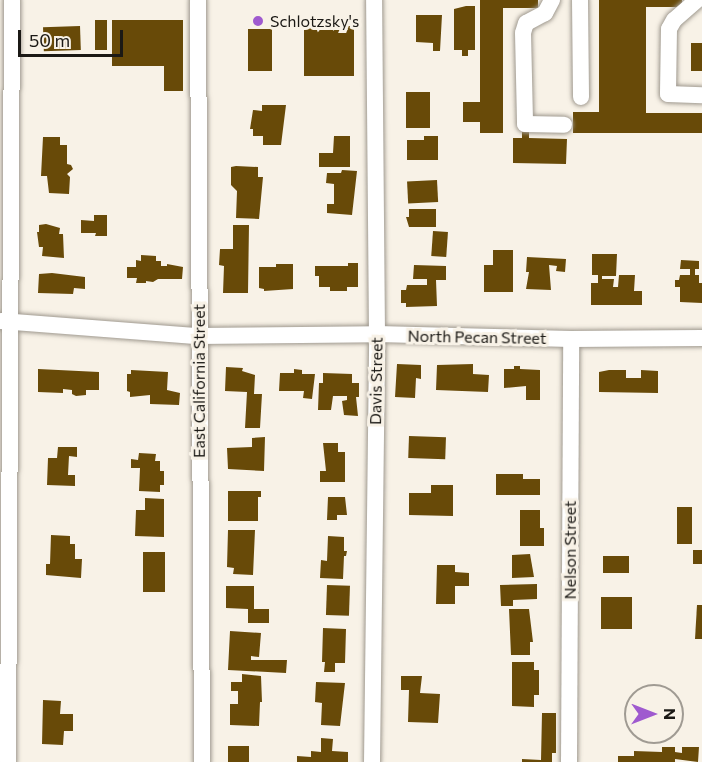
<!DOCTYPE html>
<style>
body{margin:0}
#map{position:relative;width:702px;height:762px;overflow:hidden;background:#f8f2e7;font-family:Commissioner,sans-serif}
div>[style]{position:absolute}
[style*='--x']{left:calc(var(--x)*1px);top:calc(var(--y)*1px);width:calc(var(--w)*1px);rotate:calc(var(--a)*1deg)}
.building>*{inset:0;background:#684a08;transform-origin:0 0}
.roads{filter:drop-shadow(0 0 2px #9f998f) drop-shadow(0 0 2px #9f998f)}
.minor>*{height:16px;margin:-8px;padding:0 8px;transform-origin:8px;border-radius:8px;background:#fff}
.dots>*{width:16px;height:16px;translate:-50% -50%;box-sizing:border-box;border:3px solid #f8f2e7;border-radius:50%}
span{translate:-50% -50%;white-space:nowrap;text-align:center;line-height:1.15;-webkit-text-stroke:6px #f8f2e7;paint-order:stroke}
.poi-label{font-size:16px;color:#1b1915}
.left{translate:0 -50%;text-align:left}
.street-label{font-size:16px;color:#1b1915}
.north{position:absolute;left:624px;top:684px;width:60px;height:60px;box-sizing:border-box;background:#f8f2e7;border:2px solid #a09b93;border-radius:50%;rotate:90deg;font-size:16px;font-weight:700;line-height:24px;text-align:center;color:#1b1915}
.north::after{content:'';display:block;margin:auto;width:21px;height:27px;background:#9f5acf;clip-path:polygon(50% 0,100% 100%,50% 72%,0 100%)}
.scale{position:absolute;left:18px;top:30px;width:105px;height:27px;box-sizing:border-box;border:3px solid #1b1915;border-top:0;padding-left:8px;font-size:18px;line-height:21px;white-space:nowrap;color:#1b1915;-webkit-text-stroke:4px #f8f2e7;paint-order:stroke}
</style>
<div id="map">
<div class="building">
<div style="clip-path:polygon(480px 0,538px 0,538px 8px,503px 8px,503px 133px,480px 133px,480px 122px,463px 122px,463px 102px,480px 102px)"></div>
<div style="clip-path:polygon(599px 0,682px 0,682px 7px,646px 7px,646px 113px,702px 113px,702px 133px,573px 133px,573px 112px,599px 112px)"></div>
<div style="clip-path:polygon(466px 6px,475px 6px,475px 50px,468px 50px,468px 56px,462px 56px,462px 50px,454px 50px,454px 9px)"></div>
<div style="clip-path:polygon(416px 15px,442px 15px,440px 51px,433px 51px,433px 43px,416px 42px)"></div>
<div style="left:95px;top:20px;width:12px;height:30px"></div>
<div style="clip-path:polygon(112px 20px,183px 20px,183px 91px,164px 91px,164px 66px,112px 66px)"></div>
<div style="left:80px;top:26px;width:24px;height:37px;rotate:88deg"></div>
<div style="left:354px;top:26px;width:50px;height:50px;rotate:90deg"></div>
<div style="left:248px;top:29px;width:24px;height:42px"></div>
<div style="left:691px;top:43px;width:11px;height:28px"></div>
<div style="left:406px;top:92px;width:24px;height:36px"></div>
<div style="clip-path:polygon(262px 105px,286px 105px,281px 145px,263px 145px,263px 136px,253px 136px,253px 129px,250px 129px,253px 110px,262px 111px)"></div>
<div style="clip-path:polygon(522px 130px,529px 130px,529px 138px,567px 139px,566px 164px,513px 163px,513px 138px,522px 138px)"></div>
<div style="clip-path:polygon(334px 136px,350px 136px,350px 167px,319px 167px,319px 153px,333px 153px)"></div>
<div style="clip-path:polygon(424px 136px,438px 136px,438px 160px,407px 160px,407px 140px,424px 140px)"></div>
<div style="clip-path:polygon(43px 137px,60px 137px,60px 145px,67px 145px,67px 164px,71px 165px,73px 169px,67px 174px,70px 177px,69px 194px,49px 193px,47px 176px,41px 176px)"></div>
<div style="clip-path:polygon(236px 166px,258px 167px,258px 177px,263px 177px,259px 219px,236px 218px,237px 191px,231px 185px,231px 167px)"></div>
<div style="clip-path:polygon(342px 170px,357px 171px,352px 215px,327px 213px,327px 204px,334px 204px,334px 184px,326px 183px,327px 173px,341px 173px)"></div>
<div style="left:437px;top:180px;width:22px;height:30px;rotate:87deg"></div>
<div style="clip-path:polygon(409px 209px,436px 209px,436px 227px,409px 227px,406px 217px,409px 217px)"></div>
<div style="clip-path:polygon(94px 215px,107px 215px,107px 236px,95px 236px,96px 233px,81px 233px,81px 220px,94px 221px)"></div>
<div style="clip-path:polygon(46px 224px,60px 228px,59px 234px,63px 234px,64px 258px,42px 256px,43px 247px,39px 247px,37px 232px,39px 232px,39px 225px)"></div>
<div style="clip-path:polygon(233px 225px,249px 225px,248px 293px,223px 293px,224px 266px,219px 265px,220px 249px,233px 249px)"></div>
<div style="left:433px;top:231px;width:15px;height:25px;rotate:4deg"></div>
<div style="clip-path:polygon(493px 250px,513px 250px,513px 292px,484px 292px,484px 265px,493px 265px)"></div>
<div style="clip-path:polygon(592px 254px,617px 254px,616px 276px,602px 276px,602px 279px,614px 279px,613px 287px,618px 287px,619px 275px,635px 275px,634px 291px,642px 291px,642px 305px,591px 305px,591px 283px,598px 283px,598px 275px,592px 275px)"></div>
<div style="clip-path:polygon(141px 255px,156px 256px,156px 261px,161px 261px,161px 266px,167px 266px,167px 264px,183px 267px,182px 279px,158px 279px,153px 282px,146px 281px,146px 283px,136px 283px,137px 278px,127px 278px,127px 267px,136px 267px,136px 260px,141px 261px)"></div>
<div style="clip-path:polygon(527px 257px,566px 259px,565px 272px,556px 271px,557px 266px,549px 265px,551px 290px,526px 289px,529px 272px,526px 272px)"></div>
<div style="clip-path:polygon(681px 260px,699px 261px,699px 269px,695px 269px,695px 275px,699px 275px,699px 283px,702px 283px,702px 303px,680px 302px,680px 287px,675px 287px,675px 280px,679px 280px,680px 275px,690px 275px,690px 269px,680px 269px)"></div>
<div style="clip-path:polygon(348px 263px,358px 263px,358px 287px,347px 287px,347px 291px,330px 291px,330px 287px,319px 287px,319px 276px,315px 276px,315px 266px,348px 266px)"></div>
<div style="clip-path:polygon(276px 264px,293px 264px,293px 289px,264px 291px,264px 289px,259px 288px,259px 267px,276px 267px)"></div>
<div style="clip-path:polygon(414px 265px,446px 266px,446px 280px,436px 280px,437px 306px,406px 307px,406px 303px,401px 303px,401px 290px,406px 290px,407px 285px,427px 285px,427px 279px,413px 279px)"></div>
<div style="clip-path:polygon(52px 273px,85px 277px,85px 289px,74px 288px,73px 294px,38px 293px,39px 274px)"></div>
<div style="clip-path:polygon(397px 364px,421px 365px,421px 379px,416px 378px,415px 398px,395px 397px)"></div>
<div style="clip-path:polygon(473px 364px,473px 374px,489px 375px,488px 392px,436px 390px,437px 365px)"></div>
<div style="clip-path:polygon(514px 366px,520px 366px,520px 369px,540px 370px,540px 400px,526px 400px,526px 386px,504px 388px,504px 369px,514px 369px)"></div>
<div style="clip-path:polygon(226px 367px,243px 368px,242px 371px,255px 375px,254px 394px,262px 394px,260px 428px,245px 428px,247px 392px,225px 391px)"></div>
<div style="clip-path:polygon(38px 369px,99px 372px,99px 390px,86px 390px,86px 395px,76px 396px,72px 394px,72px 390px,63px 389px,63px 393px,38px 392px)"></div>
<div style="clip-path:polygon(294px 369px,302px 370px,302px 374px,315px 374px,312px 399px,303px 398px,304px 391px,279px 391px,280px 373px,294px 373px)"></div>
<div style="clip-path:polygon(131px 370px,168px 372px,167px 390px,180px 393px,179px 405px,150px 404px,150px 395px,130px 397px,130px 392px,127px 391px,127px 374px,131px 374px)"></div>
<div style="clip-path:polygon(609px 370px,626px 370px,626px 378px,641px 378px,641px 370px,658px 371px,658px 393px,599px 392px,599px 372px)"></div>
<div style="clip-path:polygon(323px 373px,352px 374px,352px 383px,359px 383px,359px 397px,356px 397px,358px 416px,344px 415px,342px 401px,347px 400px,347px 396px,333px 396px,331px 410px,318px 410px,319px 383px,323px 383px)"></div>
<div style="left:409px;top:436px;width:37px;height:22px;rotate:2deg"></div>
<div style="clip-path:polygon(265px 437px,264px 471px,228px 469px,227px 448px,252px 447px,252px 438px)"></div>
<div style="clip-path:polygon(323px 443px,338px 443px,338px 452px,345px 452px,345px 482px,320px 482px,320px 471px,326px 471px)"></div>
<div style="clip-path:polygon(58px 447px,77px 447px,77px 457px,69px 456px,68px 475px,75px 475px,75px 486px,47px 485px,48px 458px,57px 458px)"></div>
<div style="clip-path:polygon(139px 453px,156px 454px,155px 461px,160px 461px,160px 471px,164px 471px,164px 485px,160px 485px,160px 492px,139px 491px,140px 468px,131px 468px,131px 459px,138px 460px)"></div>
<div style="clip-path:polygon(496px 474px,523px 474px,523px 479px,540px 479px,540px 495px,496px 495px)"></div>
<div style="clip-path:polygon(431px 485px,453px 485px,453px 516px,409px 515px,409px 493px,431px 493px)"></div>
<div style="clip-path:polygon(228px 491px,261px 491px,261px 497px,258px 497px,258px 521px,228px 521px)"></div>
<div style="clip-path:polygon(328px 497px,345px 497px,347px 515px,337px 515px,337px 520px,327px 520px)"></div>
<div style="clip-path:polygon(145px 498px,164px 499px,164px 537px,135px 536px,136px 510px,145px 510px)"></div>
<div style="left:677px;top:507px;width:15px;height:37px"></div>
<div style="clip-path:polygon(520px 510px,540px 510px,540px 528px,544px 528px,544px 546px,520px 546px)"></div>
<div style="clip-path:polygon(228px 530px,255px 530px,253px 575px,233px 574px,234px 568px,227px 567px)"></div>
<div style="clip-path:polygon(51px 535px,70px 536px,70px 544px,75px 544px,75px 559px,82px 559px,81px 578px,46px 575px,46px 564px,50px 564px)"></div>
<div style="clip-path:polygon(328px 536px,344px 537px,344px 551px,347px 551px,346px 556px,344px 556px,343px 579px,320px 578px,321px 560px,327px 561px)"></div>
<div style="left:693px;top:550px;width:9px;height:14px"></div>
<div style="left:143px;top:552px;width:22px;height:40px"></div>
<div style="clip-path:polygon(530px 554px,534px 577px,512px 578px,512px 555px)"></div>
<div style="left:603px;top:556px;width:26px;height:17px"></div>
<div style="clip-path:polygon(437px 565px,455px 565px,455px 572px,469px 573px,469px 586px,455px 586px,455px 604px,436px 604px)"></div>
<div style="clip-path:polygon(537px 584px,537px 599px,513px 600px,513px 606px,501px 606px,500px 585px)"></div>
<div style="left:327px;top:585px;width:23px;height:30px;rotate:2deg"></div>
<div style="clip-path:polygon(226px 586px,254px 586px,254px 609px,269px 609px,269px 623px,248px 623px,248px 609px,226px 608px)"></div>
<div style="left:601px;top:597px;width:31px;height:32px"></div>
<div style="clip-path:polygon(697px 605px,702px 605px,702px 639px,695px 639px)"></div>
<div style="clip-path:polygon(509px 609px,529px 609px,533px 642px,530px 642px,530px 655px,511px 655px)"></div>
<div style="clip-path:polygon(323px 628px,346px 629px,345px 663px,335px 663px,335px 672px,324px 672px,325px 662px,322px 662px)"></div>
<div style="clip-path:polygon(230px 631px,261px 633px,259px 657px,251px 656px,251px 660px,287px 660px,286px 673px,228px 670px)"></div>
<div style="clip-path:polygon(512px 662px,534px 662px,534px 670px,539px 670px,539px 695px,534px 695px,534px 707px,512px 706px)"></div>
<div style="clip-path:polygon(242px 674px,261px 676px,262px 702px,260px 702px,259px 726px,230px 725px,230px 704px,238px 704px,238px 691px,231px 691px,231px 682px,242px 682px)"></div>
<div style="clip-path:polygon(401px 676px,422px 676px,420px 693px,440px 694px,438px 723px,408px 722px,409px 690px,401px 690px)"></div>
<div style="clip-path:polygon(316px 682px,345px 683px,340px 726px,321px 725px,322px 703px,315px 702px)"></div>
<div style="clip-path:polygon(43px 700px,61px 701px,60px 714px,73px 714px,73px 731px,64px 731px,63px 745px,42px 744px)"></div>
<div style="clip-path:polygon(542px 713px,556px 713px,556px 753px,552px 753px,552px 762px,522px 762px,522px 759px,541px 760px)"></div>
<div style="clip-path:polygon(321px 738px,333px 739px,332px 751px,348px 752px,348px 762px,297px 762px,297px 756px,311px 757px,311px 751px,321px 752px)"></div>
<div style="left:228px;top:746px;width:21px;height:16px"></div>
<div style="clip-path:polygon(662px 747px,675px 747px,675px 752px,682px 753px,682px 747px,699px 747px,698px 762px,675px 759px,675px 762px,618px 762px,618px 756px,634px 756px,634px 751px,662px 752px)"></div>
</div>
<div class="roads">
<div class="minor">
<div style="--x:198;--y:0;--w:762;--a:89.7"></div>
<div style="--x:552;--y:0;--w:15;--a:118"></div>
<div style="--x:545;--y:13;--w:21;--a:152"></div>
<div style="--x:526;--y:23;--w:10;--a:107"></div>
<div style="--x:523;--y:33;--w:91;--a:88.7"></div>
<div style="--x:525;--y:124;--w:39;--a:1"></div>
<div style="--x:580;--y:0;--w:97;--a:89.4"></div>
<div style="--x:697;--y:0;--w:30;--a:139"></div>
<div style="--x:674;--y:20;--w:10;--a:119"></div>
<div style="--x:669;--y:29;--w:65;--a:90.9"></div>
<div style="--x:668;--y:94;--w:34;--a:2"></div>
<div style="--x:1;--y:321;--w:198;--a:4.4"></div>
<div style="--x:198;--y:336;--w:179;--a:-0.6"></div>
<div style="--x:377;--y:334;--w:194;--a:1.5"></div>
<div style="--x:571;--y:339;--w:131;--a:-0.4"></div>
<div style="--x:8;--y:762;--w:762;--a:-89.7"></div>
<div style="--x:372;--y:762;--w:428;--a:-89.3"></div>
<div style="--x:377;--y:334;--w:334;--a:-90.5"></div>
<div style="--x:569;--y:762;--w:423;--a:-89.7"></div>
</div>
</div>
<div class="dots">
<div style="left:258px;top:21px;background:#9f5acf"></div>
</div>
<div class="poi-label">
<span class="left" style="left:270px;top:21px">Schlotzsky's</span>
</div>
<div class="street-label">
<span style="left:477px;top:337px;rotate:1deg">North Pecan Street</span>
<span style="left:199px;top:381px;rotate:-90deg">East California Street</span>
<span style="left:376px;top:381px;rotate:-89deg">Davis Street</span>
<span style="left:570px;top:550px;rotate:-90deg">Nelson Street</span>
</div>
<div class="north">N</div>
<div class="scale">50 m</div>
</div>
